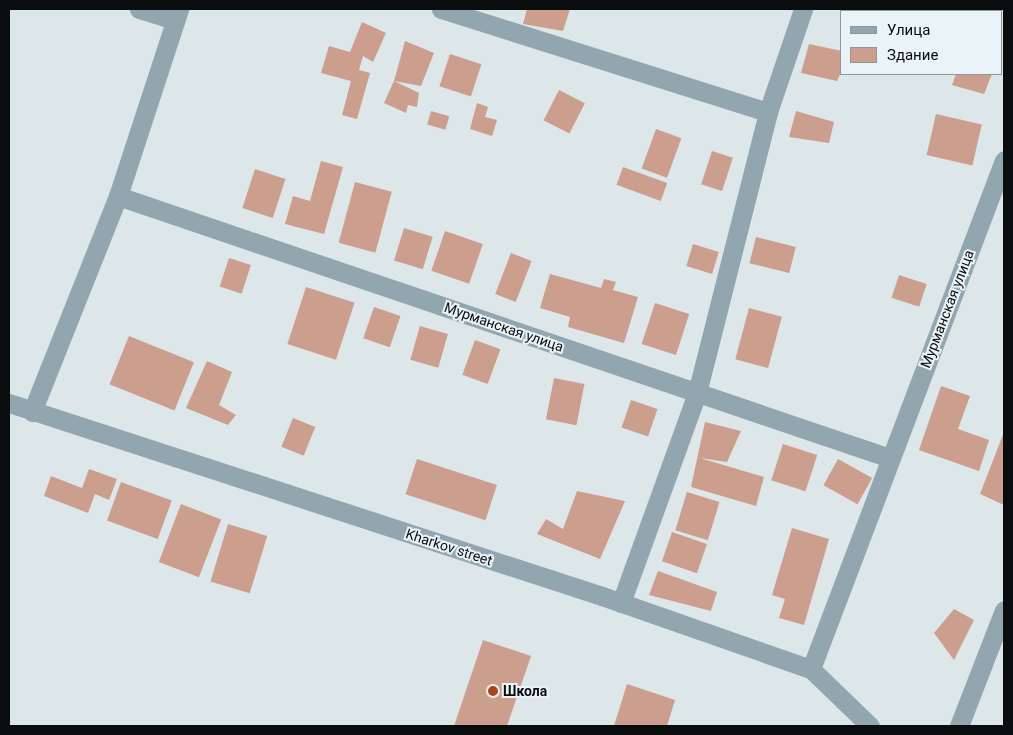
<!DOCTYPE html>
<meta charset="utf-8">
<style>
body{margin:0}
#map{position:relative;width:1013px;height:735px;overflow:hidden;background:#dde6e9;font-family:Roboto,sans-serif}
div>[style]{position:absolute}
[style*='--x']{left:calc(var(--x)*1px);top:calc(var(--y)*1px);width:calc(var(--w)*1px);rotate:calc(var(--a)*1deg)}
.building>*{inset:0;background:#cc9e8e;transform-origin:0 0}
.street>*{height:19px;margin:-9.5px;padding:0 9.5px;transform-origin:9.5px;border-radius:9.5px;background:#91a6af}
.dots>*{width:14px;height:14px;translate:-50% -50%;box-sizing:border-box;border:2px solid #eaf3f7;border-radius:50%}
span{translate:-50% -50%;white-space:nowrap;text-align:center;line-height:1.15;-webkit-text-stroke:4px #eaf3f7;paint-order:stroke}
.street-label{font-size:14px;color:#0a0d0e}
.poi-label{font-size:14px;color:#0a0d0e;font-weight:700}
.left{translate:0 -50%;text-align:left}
.frame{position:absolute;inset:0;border:10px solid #0a0d0e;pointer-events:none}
.legend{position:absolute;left:840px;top:10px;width:162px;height:65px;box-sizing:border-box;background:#eaf3f7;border:1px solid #90979a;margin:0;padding:6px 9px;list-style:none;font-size:15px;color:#0a0d0e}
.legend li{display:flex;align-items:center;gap:10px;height:25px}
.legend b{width:25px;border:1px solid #90979a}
</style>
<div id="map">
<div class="building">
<div style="clip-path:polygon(527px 9px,570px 9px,563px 31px,523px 24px)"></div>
<div style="clip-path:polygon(362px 22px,386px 33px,373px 62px,363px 56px,359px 70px,370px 73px,357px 119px,342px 115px,351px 81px,321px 73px,329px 46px,350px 52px)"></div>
<div style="clip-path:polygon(405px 41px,434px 53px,421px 86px,394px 81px)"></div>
<div style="clip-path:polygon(809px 44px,842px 51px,842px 70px,837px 81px,801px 73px)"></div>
<div style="left:450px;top:54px;width:33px;height:34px;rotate:18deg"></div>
<div style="clip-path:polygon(956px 74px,992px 74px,984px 94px,952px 85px)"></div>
<div style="clip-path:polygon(394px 81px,419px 93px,417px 107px,408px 105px,406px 113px,384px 103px)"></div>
<div style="left:559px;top:90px;width:29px;height:34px;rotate:27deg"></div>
<div style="clip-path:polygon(477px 103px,488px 107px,485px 117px,497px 120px,492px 136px,470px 129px)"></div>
<div style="left:431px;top:111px;width:19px;height:14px;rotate:16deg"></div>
<div style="clip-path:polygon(796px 111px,834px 122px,829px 143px,789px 137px)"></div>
<div style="left:936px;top:114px;width:47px;height:42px;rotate:13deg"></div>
<div style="left:656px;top:129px;width:27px;height:42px;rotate:20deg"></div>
<div style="left:712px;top:151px;width:22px;height:35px;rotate:18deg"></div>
<div style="clip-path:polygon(321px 161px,343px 167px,324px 234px,285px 224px,293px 196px,310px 201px)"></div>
<div style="left:623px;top:167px;width:47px;height:19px;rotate:20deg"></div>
<div style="left:255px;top:169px;width:32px;height:41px;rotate:18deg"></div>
<div style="left:355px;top:182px;width:38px;height:63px;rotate:15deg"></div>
<div style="left:404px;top:228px;width:30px;height:34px;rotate:17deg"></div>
<div style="left:445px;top:231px;width:40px;height:42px;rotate:19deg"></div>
<div style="left:756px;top:237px;width:41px;height:27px;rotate:14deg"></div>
<div style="left:693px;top:244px;width:27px;height:23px;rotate:17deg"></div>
<div style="left:511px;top:253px;width:22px;height:44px;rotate:21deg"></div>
<div style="left:229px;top:258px;width:23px;height:30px;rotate:18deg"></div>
<div style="clip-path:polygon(550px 274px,601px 288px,604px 279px,616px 282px,613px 290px,638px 297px,624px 343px,568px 327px,570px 317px,540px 308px)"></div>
<div style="left:899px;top:275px;width:29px;height:24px;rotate:18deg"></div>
<div style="left:306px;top:287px;width:51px;height:60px;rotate:18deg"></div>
<div style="left:655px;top:303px;width:36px;height:43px;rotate:18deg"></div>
<div style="left:374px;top:307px;width:28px;height:33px;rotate:19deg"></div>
<div style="left:749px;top:308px;width:34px;height:53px;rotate:15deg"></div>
<div style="left:420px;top:326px;width:29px;height:35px;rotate:16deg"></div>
<div style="left:129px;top:336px;width:70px;height:52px;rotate:22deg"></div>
<div style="left:475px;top:340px;width:27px;height:37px;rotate:20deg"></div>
<div style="clip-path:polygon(207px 361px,232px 372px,219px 405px,236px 415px,228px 425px,186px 408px)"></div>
<div style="left:554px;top:378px;width:31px;height:42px;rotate:11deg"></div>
<div style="clip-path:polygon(941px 386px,970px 396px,958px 429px,989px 440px,979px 471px,919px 450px)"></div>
<div style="left:631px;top:400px;width:28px;height:29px;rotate:19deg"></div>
<div style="left:293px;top:418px;width:24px;height:31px;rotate:22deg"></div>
<div style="clip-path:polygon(705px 422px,741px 431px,727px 462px,700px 458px,764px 477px,756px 506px,691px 487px)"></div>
<div style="clip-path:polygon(1004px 432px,1004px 505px,980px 494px)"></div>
<div style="left:783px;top:444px;width:36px;height:38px;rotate:18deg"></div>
<div style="left:417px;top:459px;width:84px;height:37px;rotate:18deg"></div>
<div style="left:838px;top:459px;width:39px;height:30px;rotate:29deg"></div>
<div style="clip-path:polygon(89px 469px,117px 479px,109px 500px,95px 494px,88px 513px,44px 496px,51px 476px,82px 488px)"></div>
<div style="left:121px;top:482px;width:54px;height:41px;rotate:20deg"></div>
<div style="clip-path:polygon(577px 491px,625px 501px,600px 559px,537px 534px,546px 519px,563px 529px)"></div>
<div style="left:687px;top:492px;width:34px;height:40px;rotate:17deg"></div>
<div style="left:181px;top:504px;width:43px;height:62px;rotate:21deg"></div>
<div style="left:228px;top:524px;width:41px;height:60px;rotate:17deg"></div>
<div style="clip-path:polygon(792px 528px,829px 539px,804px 625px,779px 618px,785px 599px,772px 595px)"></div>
<div style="left:672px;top:532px;width:37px;height:31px;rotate:19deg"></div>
<div style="clip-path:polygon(658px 571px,717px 592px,711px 611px,649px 595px)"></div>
<div style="clip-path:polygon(954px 609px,974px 620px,954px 660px,934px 633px)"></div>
<div style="clip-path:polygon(483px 640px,531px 656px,507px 726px,454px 726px)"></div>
<div style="clip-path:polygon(627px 684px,675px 700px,667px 726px,614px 726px)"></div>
</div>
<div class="street">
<div style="--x:139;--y:9;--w:38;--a:17"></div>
<div style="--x:441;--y:9;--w:343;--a:17.5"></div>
<div style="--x:118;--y:196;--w:815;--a:18.75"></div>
<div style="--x:9;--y:403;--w:624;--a:18.03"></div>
<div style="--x:602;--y:596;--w:221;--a:19.3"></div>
<div style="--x:811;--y:669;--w:82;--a:44"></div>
<div style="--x:32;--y:412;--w:232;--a:-68.3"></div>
<div style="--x:118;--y:196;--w:197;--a:-71.9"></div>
<div style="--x:621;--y:603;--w:223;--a:-70.1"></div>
<div style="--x:697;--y:393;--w:290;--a:-75.8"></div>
<div style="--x:768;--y:112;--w:109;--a:-71.2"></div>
<div style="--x:811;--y:669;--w:544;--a:-69.23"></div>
<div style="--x:959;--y:726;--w:124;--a:-68.8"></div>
</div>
<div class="dots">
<div style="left:493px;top:691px;background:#aa441a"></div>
</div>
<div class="street-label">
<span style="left:947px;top:309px;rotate:-69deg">Мурманская улица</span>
<span style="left:504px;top:327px;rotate:19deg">Мурманская улица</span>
<span style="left:449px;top:547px;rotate:18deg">Kharkov street</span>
</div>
<div class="poi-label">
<span class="left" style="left:503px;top:691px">Школа</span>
</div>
<div class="frame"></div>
<ul class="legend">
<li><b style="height:6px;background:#91a6af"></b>Улица</li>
<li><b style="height:14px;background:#cc9e8e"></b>Здание</li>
</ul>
</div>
